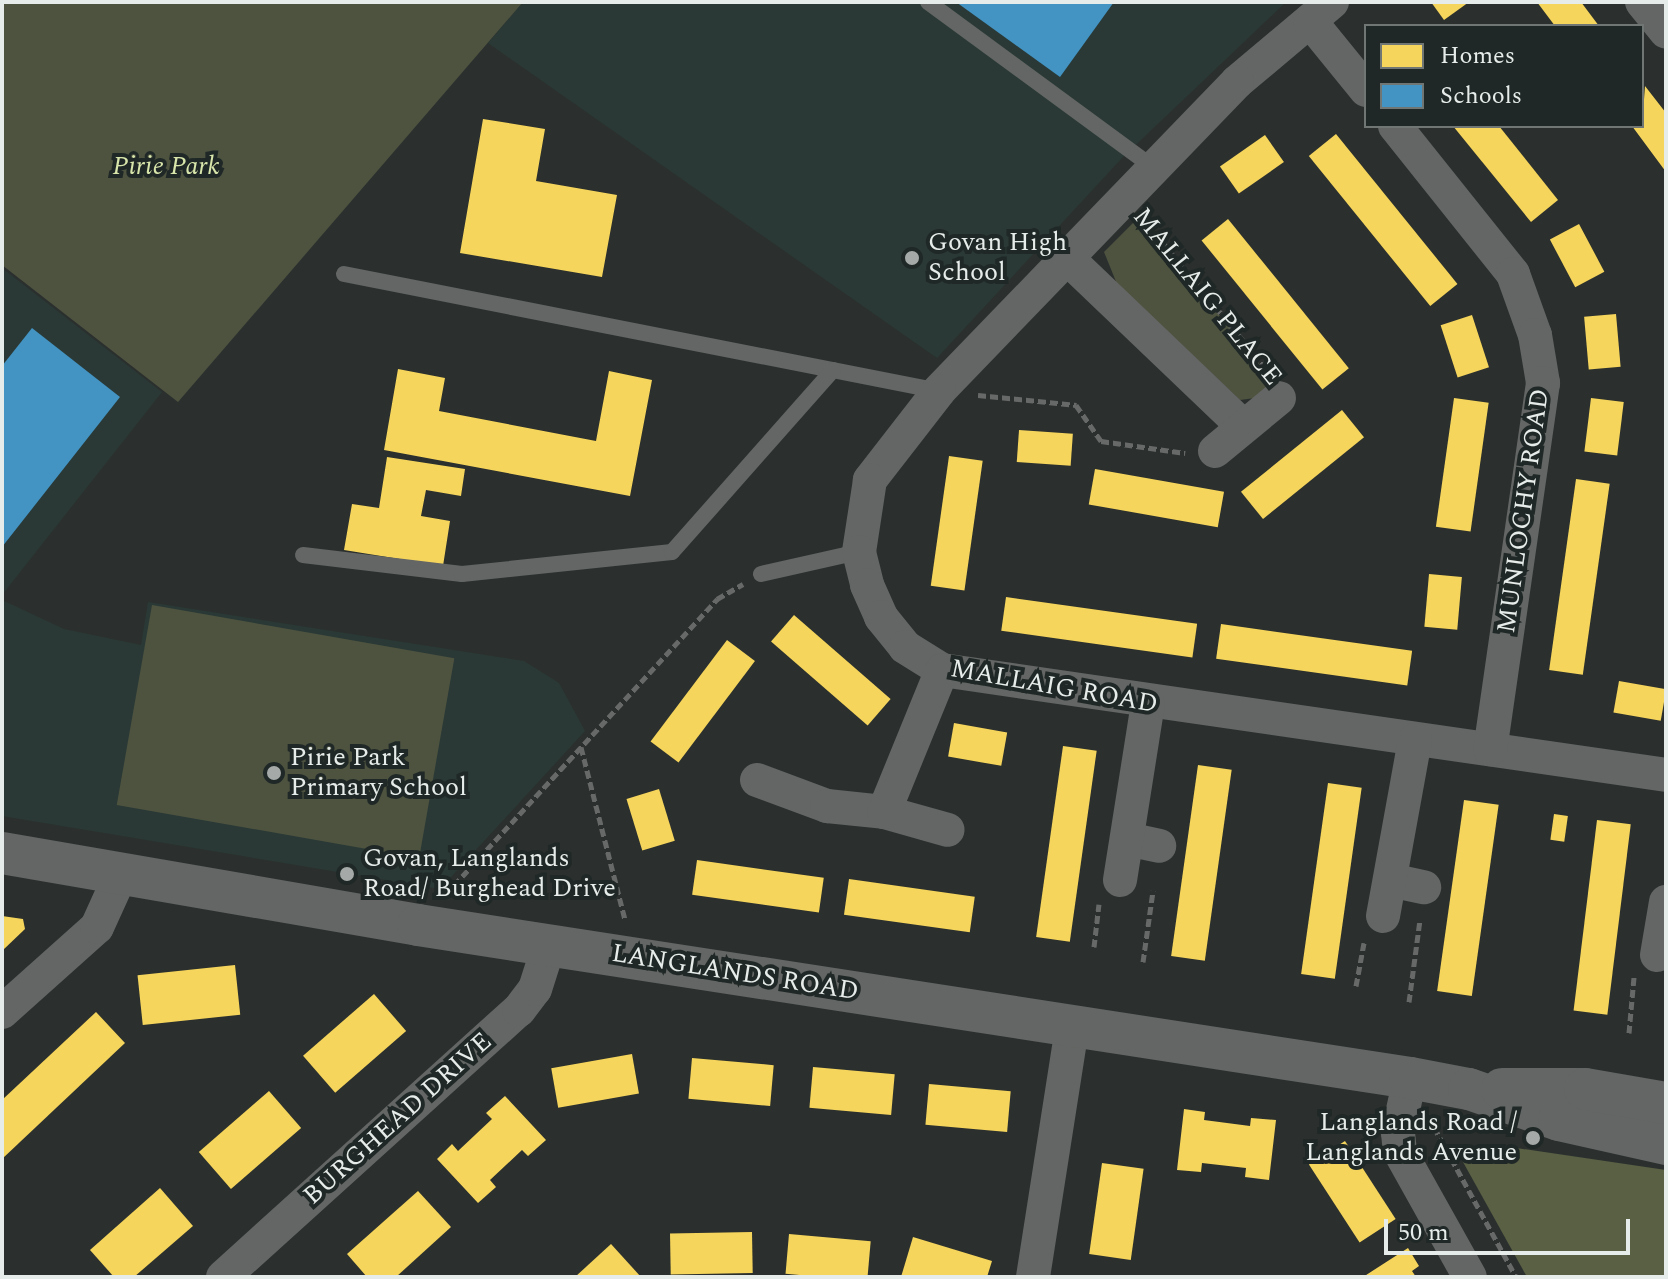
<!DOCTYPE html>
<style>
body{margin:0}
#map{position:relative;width:1668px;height:1279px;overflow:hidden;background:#2b302e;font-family:Spectral,serif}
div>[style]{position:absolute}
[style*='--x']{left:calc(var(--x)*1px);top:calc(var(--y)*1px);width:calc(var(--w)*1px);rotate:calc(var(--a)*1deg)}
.built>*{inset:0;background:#2a3935}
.green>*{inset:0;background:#4e5340;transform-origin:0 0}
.forest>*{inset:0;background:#596044}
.homes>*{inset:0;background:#f6d55c;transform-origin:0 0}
.schools>*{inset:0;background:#4393c3}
.path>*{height:5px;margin-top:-2.5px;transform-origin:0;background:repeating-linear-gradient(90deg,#676968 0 8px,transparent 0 12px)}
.service>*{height:16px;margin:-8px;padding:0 8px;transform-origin:8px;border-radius:8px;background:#636664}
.minor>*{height:34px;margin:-17px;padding:0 17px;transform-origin:17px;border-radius:17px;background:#636664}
.tertiary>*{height:42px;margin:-21px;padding:0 21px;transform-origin:21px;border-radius:21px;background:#636664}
.dots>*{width:22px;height:22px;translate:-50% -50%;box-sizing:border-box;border:4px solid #1f2826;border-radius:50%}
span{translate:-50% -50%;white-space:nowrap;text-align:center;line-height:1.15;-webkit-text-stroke:8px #1f2826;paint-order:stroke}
.park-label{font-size:26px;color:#d9e6ab;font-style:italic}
.poi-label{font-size:26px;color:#e6ecea}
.left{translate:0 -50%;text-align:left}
.right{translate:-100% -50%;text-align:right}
.street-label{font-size:26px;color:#e6ecea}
.frame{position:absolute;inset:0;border:4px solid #e6ecea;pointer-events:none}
.legend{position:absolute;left:1364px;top:24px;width:280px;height:104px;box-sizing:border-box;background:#1f2826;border:2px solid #6f7674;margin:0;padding:10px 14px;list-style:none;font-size:24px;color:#e6ecea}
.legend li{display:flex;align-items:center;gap:16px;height:40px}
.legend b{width:40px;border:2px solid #6f7674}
.scale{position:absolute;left:1384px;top:1219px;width:246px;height:36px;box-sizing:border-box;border:4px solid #e6ecea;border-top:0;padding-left:10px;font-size:24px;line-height:28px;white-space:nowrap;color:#e6ecea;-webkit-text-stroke:6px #1f2826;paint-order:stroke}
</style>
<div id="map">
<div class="built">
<div style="clip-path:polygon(523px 2px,1286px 2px,1122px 158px,937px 358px,488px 43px)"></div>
<div style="clip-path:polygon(2px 268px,162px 392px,2px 595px)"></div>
<div style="clip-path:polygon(2px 600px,64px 629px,141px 645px,148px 602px,524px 661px,559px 683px,585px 731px,440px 889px,2px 816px)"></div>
</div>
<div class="green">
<div style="clip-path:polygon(2px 2px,523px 2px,178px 402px,2px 265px)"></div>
<div style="clip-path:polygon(1139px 217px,1275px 383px,1255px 398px,1240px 400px,1117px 284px,1104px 252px)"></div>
<div style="left:152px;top:605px;width:307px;height:203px;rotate:10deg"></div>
</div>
<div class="forest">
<div style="clip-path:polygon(1503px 1146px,1666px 1170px,1666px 1277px,1527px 1277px,1458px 1153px)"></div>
</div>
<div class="homes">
<div style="clip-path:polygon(1431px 2px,1469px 2px,1444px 20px)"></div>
<div style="clip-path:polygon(1537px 2px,1581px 2px,1599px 26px,1555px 26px)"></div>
<div style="clip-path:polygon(1645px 86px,1666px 113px,1666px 172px,1632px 126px,1642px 126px)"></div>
<div style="clip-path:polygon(483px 119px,545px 129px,536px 181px,617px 195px,602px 277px,460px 253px)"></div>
<div style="clip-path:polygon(1453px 126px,1499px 126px,1558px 200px,1531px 222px)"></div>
<div style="left:1336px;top:134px;width:193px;height:35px;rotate:51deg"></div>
<div style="left:1265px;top:135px;width:33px;height:55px;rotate:55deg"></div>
<div style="left:1228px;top:219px;width:192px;height:34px;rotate:51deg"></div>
<div style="left:1579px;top:224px;width:54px;height:33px;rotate:62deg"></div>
<div style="left:1616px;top:314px;width:53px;height:32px;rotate:85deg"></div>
<div style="left:1472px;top:315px;width:55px;height:33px;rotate:72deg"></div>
<div style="clip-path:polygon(398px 369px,445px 378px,439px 411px,596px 441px,609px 371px,652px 380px,630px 496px,384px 450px)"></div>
<div style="left:1454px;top:398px;width:35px;height:130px;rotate:8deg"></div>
<div style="left:1591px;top:398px;width:33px;height:54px;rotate:7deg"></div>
<div style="left:1342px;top:410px;width:35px;height:130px;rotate:51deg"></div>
<div style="left:1019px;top:430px;width:54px;height:32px;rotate:4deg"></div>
<div style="left:949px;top:456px;width:34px;height:131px;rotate:8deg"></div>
<div style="clip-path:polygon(387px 457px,465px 469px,461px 496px,426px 490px,421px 516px,450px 521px,443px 566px,344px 550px,352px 504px,379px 508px)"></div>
<div style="left:1095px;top:469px;width:131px;height:36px;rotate:10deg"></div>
<div style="left:1576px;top:479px;width:34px;height:193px;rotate:8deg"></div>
<div style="left:1429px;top:574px;width:33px;height:53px;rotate:5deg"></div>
<div style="left:1006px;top:597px;width:193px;height:34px;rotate:8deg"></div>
<div style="left:794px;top:615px;width:128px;height:35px;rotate:41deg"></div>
<div style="left:1221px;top:624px;width:193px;height:35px;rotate:8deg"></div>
<div style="left:727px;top:640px;width:35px;height:127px;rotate:37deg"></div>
<div style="left:1619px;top:681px;width:48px;height:32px;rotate:10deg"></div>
<div style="left:954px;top:723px;width:54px;height:34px;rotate:10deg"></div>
<div style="left:1063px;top:746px;width:34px;height:193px;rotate:8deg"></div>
<div style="left:1198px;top:765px;width:34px;height:193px;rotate:8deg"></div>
<div style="left:1328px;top:783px;width:34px;height:193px;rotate:8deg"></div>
<div style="left:659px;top:789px;width:54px;height:34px;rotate:73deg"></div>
<div style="left:1464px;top:800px;width:35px;height:193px;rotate:8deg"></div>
<div style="left:1554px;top:814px;width:14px;height:26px;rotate:8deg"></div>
<div style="left:1597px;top:820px;width:34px;height:192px;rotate:7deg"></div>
<div style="left:697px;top:860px;width:128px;height:35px;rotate:8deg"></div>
<div style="left:849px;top:879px;width:127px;height:36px;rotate:8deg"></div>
<div style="clip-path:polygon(2px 916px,23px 919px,25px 929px,2px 951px)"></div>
<div style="left:235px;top:965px;width:50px;height:98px;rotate:84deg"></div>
<div style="left:374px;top:994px;width:49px;height:94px;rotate:49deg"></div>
<div style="clip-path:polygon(96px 1012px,125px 1043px,2px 1159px,2px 1100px)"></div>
<div style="left:632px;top:1054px;width:40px;height:82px;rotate:80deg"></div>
<div style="left:692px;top:1058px;width:82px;height:41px;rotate:5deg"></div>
<div style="left:813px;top:1067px;width:82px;height:41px;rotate:5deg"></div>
<div style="left:929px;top:1084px;width:82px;height:41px;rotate:5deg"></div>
<div style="left:269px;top:1091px;width:49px;height:93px;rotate:49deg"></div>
<div style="clip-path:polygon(505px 1096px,546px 1140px,528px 1156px,522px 1150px,490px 1180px,496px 1187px,478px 1203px,437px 1159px,452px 1144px,458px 1151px,492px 1119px,486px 1113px)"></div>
<div style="clip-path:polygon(1184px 1109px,1205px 1112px,1204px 1120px,1250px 1126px,1251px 1118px,1276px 1120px,1269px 1180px,1245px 1177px,1246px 1168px,1202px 1163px,1201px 1172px,1177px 1170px)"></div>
<div style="left:1345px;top:1141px;width:93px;height:43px;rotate:57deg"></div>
<div style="left:1102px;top:1163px;width:42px;height:92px;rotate:8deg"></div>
<div style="clip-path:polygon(160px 1188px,193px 1226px,134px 1277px,114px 1277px,90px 1250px)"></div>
<div style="clip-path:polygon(418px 1191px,451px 1227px,396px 1277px,367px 1277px,347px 1254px)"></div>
<div style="left:752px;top:1232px;width:41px;height:82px;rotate:89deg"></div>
<div style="left:789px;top:1234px;width:82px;height:40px;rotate:5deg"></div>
<div style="clip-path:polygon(913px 1237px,992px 1261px,987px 1277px,901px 1277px)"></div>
<div style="clip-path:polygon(611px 1244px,641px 1277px,575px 1277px)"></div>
<div style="clip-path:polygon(1408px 1248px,1419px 1266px,1412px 1271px,1416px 1277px,1363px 1277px)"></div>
</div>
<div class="schools">
<div style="clip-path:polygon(956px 2px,1114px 2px,1060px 77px)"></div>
<div style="clip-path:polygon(32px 328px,120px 397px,2px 547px,2px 366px)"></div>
</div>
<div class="path">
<div style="--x:1147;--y:223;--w:191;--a:50.7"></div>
<div style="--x:978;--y:395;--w:99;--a:5.8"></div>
<div style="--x:1076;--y:405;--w:44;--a:55.2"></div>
<div style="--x:1101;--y:441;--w:85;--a:8.1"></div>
<div style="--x:581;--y:747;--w:179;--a:75.7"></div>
<div style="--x:446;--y:894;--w:401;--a:-47.4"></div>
<div style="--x:717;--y:599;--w:30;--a:-30"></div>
<div style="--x:1094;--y:947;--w:43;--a:-83.4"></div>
<div style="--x:1143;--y:962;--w:72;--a:-82"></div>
<div style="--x:1356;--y:986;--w:44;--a:-79.5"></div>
<div style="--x:1409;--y:1002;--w:83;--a:-82.4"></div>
<div style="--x:1629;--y:1033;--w:56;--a:-84.9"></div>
<div style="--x:1434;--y:1127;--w:171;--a:61.3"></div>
</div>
<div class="service">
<div style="--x:928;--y:2;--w:279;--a:36.3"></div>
<div style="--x:344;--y:274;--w:606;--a:11.12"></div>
<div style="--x:303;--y:555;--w:160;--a:6.8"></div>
<div style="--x:462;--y:574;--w:211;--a:-6"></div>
<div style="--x:672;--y:552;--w:243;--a:-48.5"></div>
<div style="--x:761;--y:574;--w:100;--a:-12.7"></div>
</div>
<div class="minor">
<div style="--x:1332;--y:2;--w:124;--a:139.9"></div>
<div style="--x:1237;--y:82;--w:429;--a:134"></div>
<div style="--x:939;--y:391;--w:113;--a:127.8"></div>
<div style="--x:870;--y:480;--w:73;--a:98.7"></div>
<div style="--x:859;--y:552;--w:34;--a:76"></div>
<div style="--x:867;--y:585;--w:35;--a:66"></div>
<div style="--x:881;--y:617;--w:38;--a:51"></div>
<div style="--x:905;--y:647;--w:44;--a:31.9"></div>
<div style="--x:942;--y:670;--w:732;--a:8.25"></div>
<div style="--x:1642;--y:2;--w:38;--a:51"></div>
<div style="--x:1310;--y:21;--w:89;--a:50.9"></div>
<div style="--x:1395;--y:126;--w:189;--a:51.4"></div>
<div style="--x:1513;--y:274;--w:65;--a:70.2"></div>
<div style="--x:1535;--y:335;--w:49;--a:80.5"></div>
<div style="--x:1543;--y:383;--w:370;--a:98.2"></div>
<div style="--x:1066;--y:257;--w:245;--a:43.7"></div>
<div style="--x:1215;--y:451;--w:83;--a:-39.6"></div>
<div style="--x:757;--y:780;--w:75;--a:20.4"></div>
<div style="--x:827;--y:806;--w:57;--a:6"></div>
<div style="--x:884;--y:812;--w:66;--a:15.7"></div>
<div style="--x:884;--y:812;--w:153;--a:-67.8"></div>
<div style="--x:1127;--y:839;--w:33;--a:12"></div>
<div style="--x:1120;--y:880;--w:178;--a:-81"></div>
<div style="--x:1390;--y:880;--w:35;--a:12"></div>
<div style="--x:1383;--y:916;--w:179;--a:-79.7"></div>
<div style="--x:1657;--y:955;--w:54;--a:-80.4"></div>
<div style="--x:2;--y:1012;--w:127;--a:-41.8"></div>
<div style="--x:97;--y:927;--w:60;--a:-65.6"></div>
<div style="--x:1410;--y:1078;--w:56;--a:102.3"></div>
<div style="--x:1398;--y:1133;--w:19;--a:84"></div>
<div style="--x:1400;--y:1152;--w:143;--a:60.8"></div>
<div style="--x:223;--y:1277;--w:399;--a:-42.1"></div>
<div style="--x:519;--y:1010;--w:26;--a:-53"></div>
<div style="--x:535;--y:989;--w:46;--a:-72.3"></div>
<div style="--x:1033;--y:1277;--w:257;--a:-81.1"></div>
</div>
<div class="tertiary">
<div style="--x:2;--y:853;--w:422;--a:9.8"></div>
<div style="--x:418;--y:925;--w:1004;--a:8.77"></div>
<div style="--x:1410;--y:1078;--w:60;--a:10.6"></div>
<div style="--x:1469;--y:1089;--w:95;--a:19"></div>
<div style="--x:1559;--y:1120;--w:110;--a:12.6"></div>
<div style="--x:1502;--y:1089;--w:83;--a:0"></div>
<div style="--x:1585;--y:1089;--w:82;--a:9.8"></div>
</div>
<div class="dots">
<div style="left:912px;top:258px;background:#a5aaa8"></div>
<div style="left:274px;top:773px;background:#a5aaa8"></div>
<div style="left:347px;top:874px;background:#a5aaa8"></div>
<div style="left:1533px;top:1138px;background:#a5aaa8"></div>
</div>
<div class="park-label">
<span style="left:166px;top:167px">Pirie Park</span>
</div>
<div class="poi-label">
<span class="left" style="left:928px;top:258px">Govan High<br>School</span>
<span class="left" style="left:290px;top:773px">Pirie Park<br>Primary School</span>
<span class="left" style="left:363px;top:874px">Govan, Langlands<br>Road/ Burghead Drive</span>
<span class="right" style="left:1517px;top:1138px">Langlands Road /<br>Langlands Avenue</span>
</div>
<div class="street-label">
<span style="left:1207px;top:297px;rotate:51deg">MALLAIG PLACE</span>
<span style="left:1524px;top:511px;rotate:-82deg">MUNLOCHY ROAD</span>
<span style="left:1054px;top:687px;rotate:10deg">MALLAIG ROAD</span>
<span style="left:735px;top:973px;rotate:9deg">LANGLANDS ROAD</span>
<span style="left:398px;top:1119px;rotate:-42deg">BURGHEAD DRIVE</span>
</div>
<div class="frame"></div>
<ul class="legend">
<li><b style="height:22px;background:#f6d55c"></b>Homes</li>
<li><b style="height:22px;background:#4393c3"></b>Schools</li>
</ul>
<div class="scale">50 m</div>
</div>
